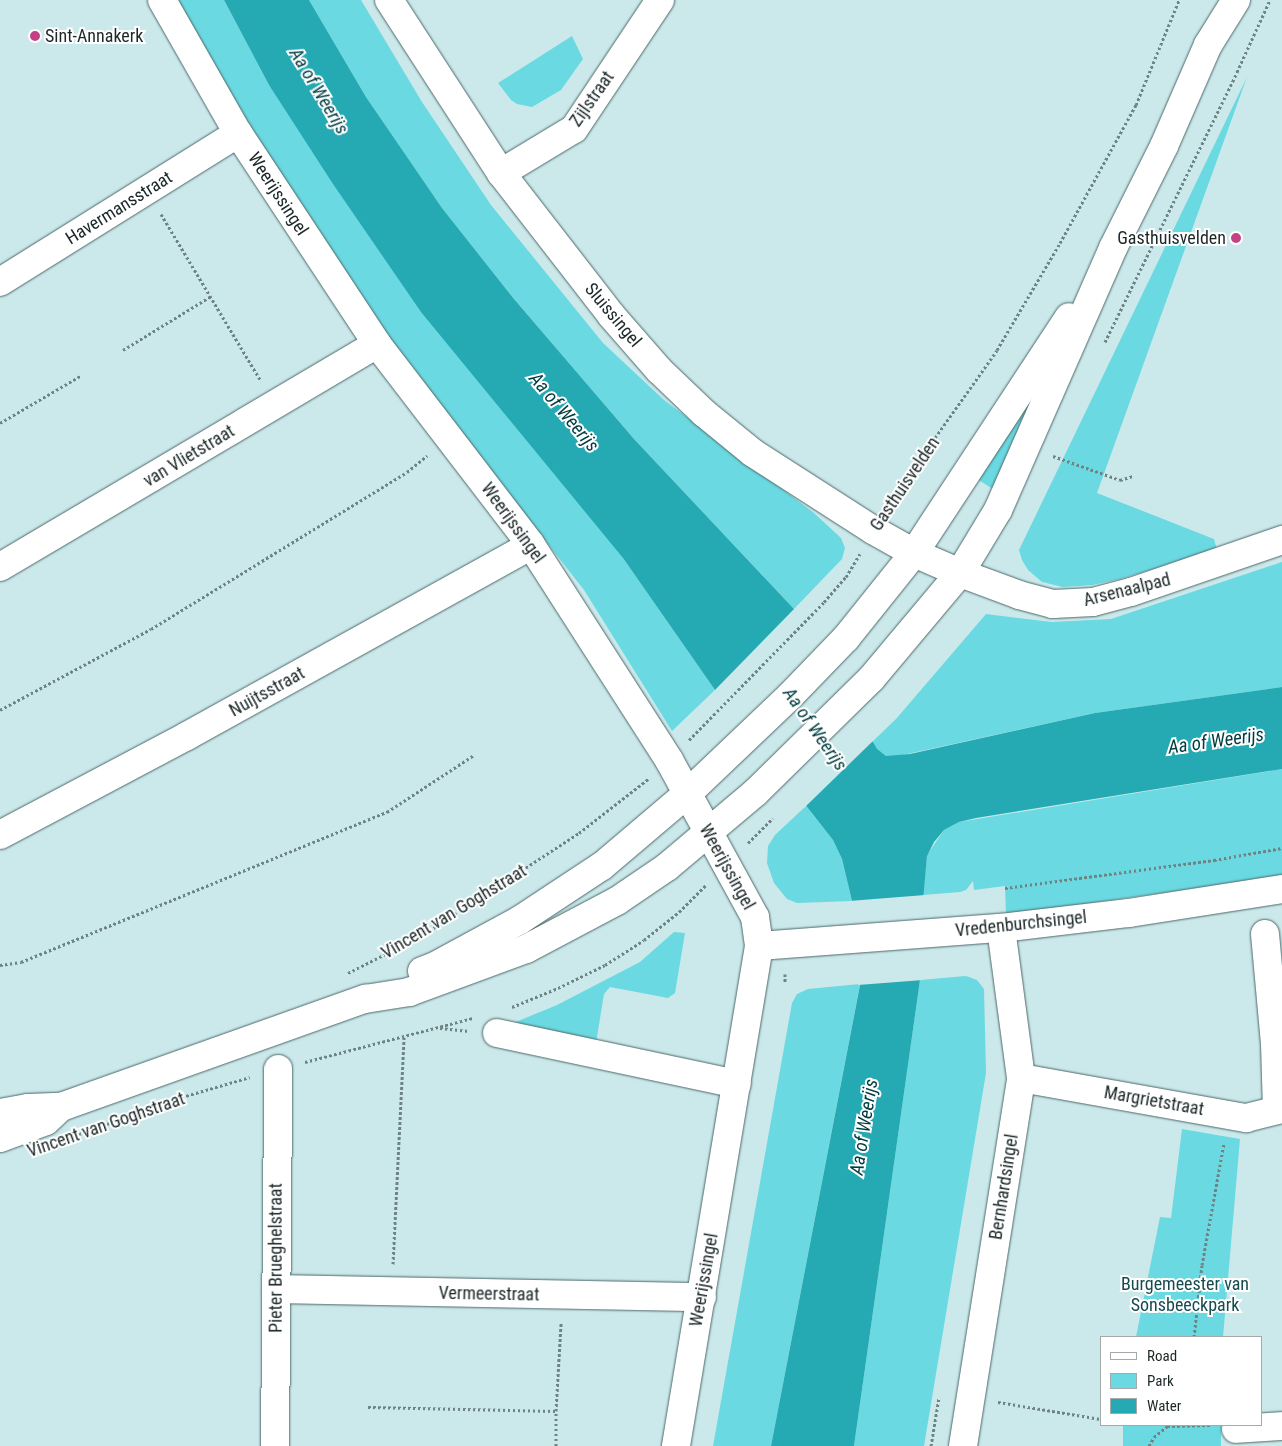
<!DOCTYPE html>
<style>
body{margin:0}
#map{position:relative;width:1282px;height:1446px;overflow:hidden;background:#cbe9eb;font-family:"Roboto Condensed",sans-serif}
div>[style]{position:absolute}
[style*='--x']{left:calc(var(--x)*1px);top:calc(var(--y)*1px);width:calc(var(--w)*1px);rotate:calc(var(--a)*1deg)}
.green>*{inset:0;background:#6bd9e1;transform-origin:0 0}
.water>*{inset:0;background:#25aab3}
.pier>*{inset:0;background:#cbe9eb}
.path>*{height:3px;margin-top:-1.5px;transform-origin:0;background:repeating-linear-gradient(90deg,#6f8384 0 2.5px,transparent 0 5px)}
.roads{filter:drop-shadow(0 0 1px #4d6769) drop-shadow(0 0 1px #4d6769)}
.minor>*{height:28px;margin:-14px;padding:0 14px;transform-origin:14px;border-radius:14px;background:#fff}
.major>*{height:28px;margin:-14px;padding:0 14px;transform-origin:14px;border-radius:14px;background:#fff}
.dots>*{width:14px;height:14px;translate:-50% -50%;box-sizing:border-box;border:2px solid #fff;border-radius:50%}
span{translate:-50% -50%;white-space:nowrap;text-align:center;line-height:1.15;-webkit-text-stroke:4px #fff;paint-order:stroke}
.poi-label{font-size:18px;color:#1c2728}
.left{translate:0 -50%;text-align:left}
.right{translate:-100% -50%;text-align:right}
.street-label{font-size:18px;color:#1c2728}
.park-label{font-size:18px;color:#154b4f}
.water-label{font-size:19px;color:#013c40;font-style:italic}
.legend{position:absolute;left:1100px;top:1336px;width:162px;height:90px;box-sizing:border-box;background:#fff;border:1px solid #a4a9a9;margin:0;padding:6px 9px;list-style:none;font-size:15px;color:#1c2728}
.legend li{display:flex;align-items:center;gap:10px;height:25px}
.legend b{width:25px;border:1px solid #a4a9a9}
</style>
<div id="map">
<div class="green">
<div style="clip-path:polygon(173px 0,224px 0,269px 85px,623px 558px,715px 690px,672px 731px,584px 590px,388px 340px,294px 206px)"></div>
<div style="clip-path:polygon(309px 0,361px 0,422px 102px,491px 205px,603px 343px,664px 400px,814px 513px,841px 538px,845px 548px,842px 559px,794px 609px,634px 439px,514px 299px,442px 208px,366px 97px)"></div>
<div style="clip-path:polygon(572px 36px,583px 59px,561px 90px,532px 107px,517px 104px,511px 100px,498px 83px)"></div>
<div style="clip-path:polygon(1247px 77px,1097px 493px,1214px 539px,1217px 550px,1120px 579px,1092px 585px,1063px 587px,1042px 582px,1028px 570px,1022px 560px,1019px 550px)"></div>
<div style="clip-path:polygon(1061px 349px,996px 491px,977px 479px)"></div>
<div style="clip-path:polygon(1282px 562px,1282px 687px,1095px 713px,898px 756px,886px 756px,877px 750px,872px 742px,896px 719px,986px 614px,1052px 622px,1111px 619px)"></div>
<div style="clip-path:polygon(1282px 769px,1282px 876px,1006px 915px,1005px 886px,974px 890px,973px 881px,966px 890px,960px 892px,923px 895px,927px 855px,944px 830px,959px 822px)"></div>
<div style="clip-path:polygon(806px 806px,833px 840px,842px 859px,852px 901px,797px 903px,787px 899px,774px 883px,767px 863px,768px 846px,775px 835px)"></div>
<div style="clip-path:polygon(674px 932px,685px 933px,675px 993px,668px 998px,610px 987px,604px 994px,596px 1043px,506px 1026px,557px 1005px,640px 962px)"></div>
<div style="clip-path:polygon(966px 976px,977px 980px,984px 989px,986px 1073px,924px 1446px,854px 1446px,920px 980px)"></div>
<div style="clip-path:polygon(860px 984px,771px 1446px,713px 1446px,792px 1003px,797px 994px,808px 989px)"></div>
<div style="clip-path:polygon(1182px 1129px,1240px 1139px,1223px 1337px,1136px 1337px,1160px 1217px,1171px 1218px)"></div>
<div style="left:1123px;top:1425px;width:98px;height:21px"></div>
</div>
<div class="water">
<div style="clip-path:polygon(224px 0,309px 0,366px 97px,442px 208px,514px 299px,634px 439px,794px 609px,877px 749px,886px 756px,910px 754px,1095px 713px,1282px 687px,1282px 769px,976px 818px,959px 822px,944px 830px,934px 842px,927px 856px,919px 945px,920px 980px,854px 1446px,771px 1446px,860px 985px,852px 901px,842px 859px,833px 840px,715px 690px,623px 558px,421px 312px,333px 184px,269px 85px)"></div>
</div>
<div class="pier">
<div style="clip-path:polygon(795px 608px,874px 740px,804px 808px,714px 691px)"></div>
<div style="clip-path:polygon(925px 895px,921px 945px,923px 980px,858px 985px,849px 901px)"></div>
</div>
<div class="path">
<div style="--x:161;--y:214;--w:195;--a:59.1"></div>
<div style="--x:1105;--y:342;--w:301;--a:-63.9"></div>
<div style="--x:1237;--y:72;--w:79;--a:-65.4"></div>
<div style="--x:123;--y:350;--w:103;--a:-31.5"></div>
<div style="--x:0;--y:423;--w:93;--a:-30.4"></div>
<div style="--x:1053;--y:456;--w:71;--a:19.7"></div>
<div style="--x:1120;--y:480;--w:14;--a:-17"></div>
<div style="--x:886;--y:507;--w:192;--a:-54.7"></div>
<div style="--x:997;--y:350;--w:124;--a:-59.5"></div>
<div style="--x:1060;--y:243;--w:158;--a:-61.2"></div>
<div style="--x:1136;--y:105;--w:113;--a:-67.7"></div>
<div style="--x:0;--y:710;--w:171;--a:-28.2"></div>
<div style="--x:151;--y:629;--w:300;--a:-31.5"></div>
<div style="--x:407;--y:472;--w:26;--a:-39"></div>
<div style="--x:689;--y:740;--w:193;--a:-45.6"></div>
<div style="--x:824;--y:602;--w:33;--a:-49"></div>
<div style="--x:846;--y:577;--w:27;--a:-59"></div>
<div style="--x:748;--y:843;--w:35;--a:-45"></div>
<div style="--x:1005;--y:888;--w:211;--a:-7.6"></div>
<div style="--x:1214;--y:860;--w:69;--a:-10"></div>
<div style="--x:0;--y:965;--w:21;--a:-8"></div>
<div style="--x:21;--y:962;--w:396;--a:-22.3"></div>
<div style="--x:387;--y:812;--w:104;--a:-33.2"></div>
<div style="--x:348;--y:973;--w:82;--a:-26.9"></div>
<div style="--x:421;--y:936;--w:189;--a:-33.1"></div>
<div style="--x:579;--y:833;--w:88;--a:-38"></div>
<div style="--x:785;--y:974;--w:8;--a:90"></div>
<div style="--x:512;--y:1007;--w:50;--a:-22.4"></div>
<div style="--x:558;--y:988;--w:52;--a:-26.1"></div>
<div style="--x:605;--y:965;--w:46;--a:-32.7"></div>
<div style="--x:644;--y:940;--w:45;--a:-38.7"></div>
<div style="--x:679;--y:912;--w:38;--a:-45"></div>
<div style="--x:440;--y:1028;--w:29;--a:6"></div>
<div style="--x:305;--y:1062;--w:174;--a:-14.7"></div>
<div style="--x:172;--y:1100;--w:81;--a:-16.4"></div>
<div style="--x:74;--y:1136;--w:76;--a:-20.1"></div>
<div style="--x:393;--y:1264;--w:227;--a:-87.2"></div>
<div style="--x:1194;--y:1337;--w:72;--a:-83.7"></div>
<div style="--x:1202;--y:1265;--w:124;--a:-79.8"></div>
<div style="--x:998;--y:1402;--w:104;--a:9.4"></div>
<div style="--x:368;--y:1407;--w:188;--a:1.2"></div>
<div style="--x:1167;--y:1426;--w:43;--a:-1.3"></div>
<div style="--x:556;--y:1446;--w:35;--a:-90"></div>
<div style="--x:556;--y:1411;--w:88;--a:-86.7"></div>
<div style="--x:931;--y:1446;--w:50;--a:-80.7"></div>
<div style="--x:1149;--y:1446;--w:10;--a:-61"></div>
<div style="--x:1154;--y:1437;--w:19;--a:-39"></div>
</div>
<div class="roads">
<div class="minor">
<div style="--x:162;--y:0;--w:153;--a:60.3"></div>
<div style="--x:238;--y:133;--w:253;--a:56.6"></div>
<div style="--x:377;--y:344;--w:253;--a:52.5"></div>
<div style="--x:531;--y:545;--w:255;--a:57.3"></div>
<div style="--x:669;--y:760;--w:179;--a:61.3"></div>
<div style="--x:755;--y:917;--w:29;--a:82"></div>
<div style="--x:759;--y:946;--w:507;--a:99.43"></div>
<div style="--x:389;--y:0;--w:206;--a:57.1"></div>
<div style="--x:501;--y:173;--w:180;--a:52.2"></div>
<div style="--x:611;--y:315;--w:73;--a:48.9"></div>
<div style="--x:659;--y:370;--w:62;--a:43.7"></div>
<div style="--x:704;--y:413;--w:63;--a:39.2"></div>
<div style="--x:753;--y:453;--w:143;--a:32.7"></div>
<div style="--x:873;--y:530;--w:47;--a:29.3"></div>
<div style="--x:914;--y:553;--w:50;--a:23.5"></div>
<div style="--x:960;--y:573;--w:63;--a:20.4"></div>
<div style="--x:1019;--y:595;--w:35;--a:15"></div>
<div style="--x:1053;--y:604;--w:40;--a:-2.9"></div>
<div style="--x:1093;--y:602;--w:39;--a:-15"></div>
<div style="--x:1131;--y:592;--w:160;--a:-19"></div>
<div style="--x:501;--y:173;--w:85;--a:-31.1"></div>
<div style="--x:574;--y:129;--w:155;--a:-56.3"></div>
<div style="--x:0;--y:282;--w:281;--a:-32"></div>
<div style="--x:0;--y:567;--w:438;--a:-30.6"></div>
<div style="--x:0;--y:835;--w:212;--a:-27.9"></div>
<div style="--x:187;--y:736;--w:393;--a:-29"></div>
<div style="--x:1265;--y:934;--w:109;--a:84.8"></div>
<div style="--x:1275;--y:1043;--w:67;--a:88.3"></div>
<div style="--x:759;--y:946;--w:243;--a:-4.3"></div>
<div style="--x:1001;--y:928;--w:129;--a:-6.7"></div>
<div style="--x:1129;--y:913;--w:155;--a:-8.9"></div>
<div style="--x:497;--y:1033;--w:245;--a:12"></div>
<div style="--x:1021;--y:1078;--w:229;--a:10.1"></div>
<div style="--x:1246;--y:1118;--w:32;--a:-14"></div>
<div style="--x:276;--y:1289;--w:426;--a:1.1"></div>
<div style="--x:1236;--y:1429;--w:46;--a:-3.7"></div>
<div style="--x:275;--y:1446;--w:377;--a:-89.5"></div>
<div style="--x:963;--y:1446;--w:373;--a:-81"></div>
<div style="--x:1021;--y:1078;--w:151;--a:-97.6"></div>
</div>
<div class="major">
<div style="--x:422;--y:971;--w:14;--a:-21"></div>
<div style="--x:435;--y:966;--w:97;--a:-28.4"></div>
<div style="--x:520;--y:920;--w:98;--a:-33.4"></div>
<div style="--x:602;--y:866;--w:111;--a:-40.3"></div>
<div style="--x:687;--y:794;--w:142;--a:-43.6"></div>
<div style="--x:790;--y:696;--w:81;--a:-46"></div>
<div style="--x:846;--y:638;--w:109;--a:-51.3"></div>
<div style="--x:914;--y:553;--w:282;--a:-56.7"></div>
<div style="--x:0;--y:1113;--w:28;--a:-10"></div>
<div style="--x:28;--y:1108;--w:33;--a:-2"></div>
<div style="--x:61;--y:1107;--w:323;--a:-19.6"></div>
<div style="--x:365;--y:999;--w:45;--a:-9"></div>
<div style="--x:409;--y:992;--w:125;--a:-20.2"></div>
<div style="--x:526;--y:949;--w:103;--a:-27.8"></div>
<div style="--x:617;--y:901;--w:60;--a:-34.2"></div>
<div style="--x:667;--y:867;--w:116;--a:-40.1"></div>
<div style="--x:756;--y:792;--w:161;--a:-44.5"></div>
<div style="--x:871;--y:679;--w:138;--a:-50"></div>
<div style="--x:960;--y:573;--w:74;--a:-58.9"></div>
<div style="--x:998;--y:510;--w:286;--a:-66.3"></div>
<div style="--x:1113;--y:248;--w:114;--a:-63.4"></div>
<div style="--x:1164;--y:146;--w:110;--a:-66.5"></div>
<div style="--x:1208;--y:45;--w:53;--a:-58.1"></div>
<div style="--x:0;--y:1138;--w:49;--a:-20.3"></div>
<div style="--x:46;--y:1121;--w:19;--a:-43"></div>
</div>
</div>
<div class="dots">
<div style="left:35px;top:36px;background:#c44186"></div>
<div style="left:1236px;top:238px;background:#c44186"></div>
</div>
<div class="poi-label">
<span class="left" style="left:45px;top:36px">Sint-Annakerk</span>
<span class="right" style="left:1226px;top:238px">Gasthuisvelden</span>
</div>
<div class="street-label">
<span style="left:592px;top:99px;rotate:-55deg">Zijlstraat</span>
<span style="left:278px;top:194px;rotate:57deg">Weerijssingel</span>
<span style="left:119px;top:208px;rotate:-32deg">Havermansstraat</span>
<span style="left:613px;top:315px;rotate:50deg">Sluissingel</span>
<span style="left:189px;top:456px;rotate:-31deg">van Vlietstraat</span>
<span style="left:905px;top:484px;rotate:-56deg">Gasthuisvelden</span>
<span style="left:513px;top:523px;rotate:54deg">Weerijssingel</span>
<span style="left:1127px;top:590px;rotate:-14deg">Arsenaalpad</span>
<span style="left:267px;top:692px;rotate:-29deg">Nuijtsstraat</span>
<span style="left:727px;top:867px;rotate:61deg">Weerijssingel</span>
<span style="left:454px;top:912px;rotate:-31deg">Vincent van Goghstraat</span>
<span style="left:1021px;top:924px;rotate:-6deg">Vredenburchsingel</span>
<span style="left:1154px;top:1101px;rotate:10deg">Margrietstraat</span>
<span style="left:106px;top:1125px;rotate:-19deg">Vincent van Goghstraat</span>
<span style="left:1004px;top:1187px;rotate:-81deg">Bernhardsingel</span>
<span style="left:276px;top:1258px;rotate:-90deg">Pieter Brueghelstraat</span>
<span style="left:704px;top:1280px;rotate:-80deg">Weerijssingel</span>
<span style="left:489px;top:1294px;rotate:1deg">Vermeerstraat</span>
</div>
<div class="park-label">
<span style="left:1185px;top:1295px">Burgemeester van<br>Sonsbeeckpark</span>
</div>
<div class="water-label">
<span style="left:319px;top:91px;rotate:59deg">Aa of Weerijs</span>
<span style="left:564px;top:412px;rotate:50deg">Aa of Weerijs</span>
<span style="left:815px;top:729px;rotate:55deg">Aa of Weerijs</span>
<span style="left:1216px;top:741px;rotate:-8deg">Aa of Weerijs</span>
<span style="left:864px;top:1127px;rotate:-81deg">Aa of Weerijs</span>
</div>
<ul class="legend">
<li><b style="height:6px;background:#fff"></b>Road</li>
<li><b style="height:14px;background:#6bd9e1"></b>Park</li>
<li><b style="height:14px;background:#25aab3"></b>Water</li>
</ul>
</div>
